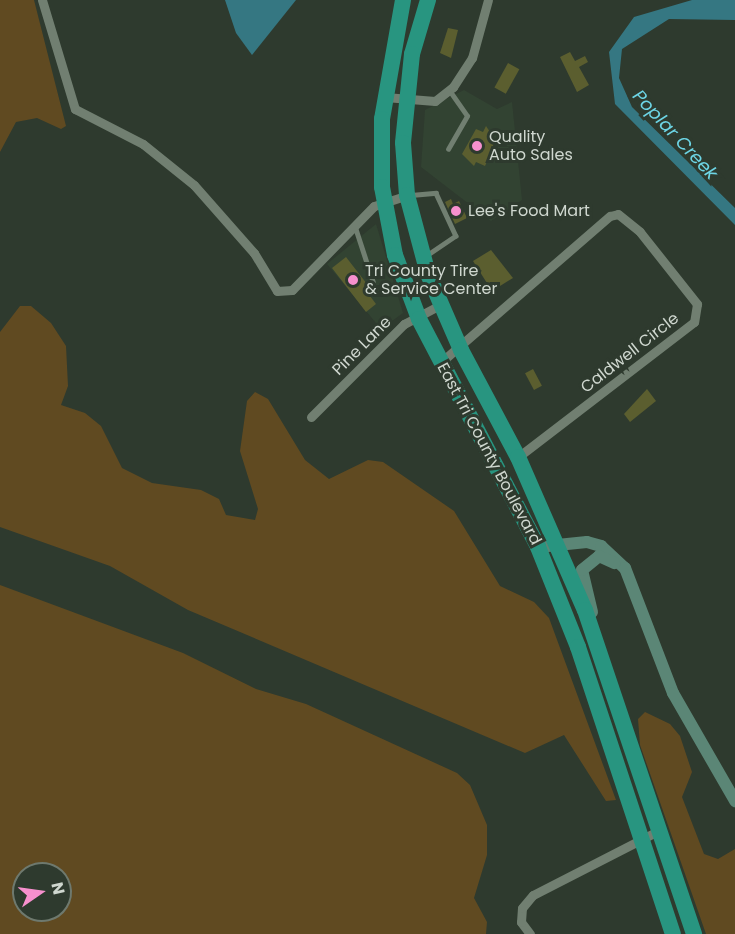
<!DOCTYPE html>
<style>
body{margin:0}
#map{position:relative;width:735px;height:934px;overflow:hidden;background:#2e3a2e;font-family:Poppins,sans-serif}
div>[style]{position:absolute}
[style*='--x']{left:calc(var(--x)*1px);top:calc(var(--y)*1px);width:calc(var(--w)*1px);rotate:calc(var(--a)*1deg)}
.built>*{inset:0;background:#324332}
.green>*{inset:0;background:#604a21}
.water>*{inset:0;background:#357782}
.building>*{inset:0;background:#5b5e2f;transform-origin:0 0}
.lane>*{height:4.5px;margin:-2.25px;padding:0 2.25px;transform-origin:2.25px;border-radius:2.25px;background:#717f71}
.street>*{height:9px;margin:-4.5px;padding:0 4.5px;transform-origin:4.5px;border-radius:4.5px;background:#717f71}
.secondary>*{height:12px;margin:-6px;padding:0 6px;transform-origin:6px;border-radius:6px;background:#5b8676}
.highway>*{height:16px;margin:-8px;padding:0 8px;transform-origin:8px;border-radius:8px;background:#289580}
.dots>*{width:16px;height:16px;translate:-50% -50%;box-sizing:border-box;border:3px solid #2e3a2e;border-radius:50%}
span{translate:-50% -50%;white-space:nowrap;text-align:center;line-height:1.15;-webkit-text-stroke:6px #2e3a2e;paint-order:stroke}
.poi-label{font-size:16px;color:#cfd7cf}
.left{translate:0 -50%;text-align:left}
.street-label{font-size:16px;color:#cfd7cf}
.water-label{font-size:18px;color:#6dd5e5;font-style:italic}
.north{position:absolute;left:12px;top:862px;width:60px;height:60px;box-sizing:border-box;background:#2e3a2e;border:2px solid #6e796e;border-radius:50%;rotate:77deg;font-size:16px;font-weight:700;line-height:24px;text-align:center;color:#cfd7cf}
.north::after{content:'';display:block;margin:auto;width:21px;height:27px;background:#f790ce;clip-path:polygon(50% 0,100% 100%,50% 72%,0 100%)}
</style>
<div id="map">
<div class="built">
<div style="clip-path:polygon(464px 90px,497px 109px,512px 102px,522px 200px,491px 221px,421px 167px,425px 110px)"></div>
<div style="clip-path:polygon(376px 224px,403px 313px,381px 329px,327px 264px)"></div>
</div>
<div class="green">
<div style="clip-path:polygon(0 0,34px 0,66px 126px,61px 129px,37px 118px,16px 122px,0 152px)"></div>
<div style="clip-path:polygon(20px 306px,31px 306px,51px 323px,66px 346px,68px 386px,61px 405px,85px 413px,101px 426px,122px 468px,152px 483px,201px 490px,219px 499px,226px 515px,255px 520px,258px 509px,240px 451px,247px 401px,255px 392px,268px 399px,305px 460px,329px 479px,368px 460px,383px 462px,454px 511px,500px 586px,534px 602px,549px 618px,616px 800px,606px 801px,564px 735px,525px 753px,188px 610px,110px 566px,0 527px,0 332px)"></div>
<div style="clip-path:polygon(evenodd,0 585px,183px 653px,256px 689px,306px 704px,457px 773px,470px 785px,487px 825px,487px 855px,474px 898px,487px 922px,486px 934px,0 934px,0 585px,24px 874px,60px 874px,60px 910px,24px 910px,24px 874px)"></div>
<div style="clip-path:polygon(645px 712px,670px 724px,680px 736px,692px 772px,682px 797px,704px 854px,718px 859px,735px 849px,735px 934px,706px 934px,640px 745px,638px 719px)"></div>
</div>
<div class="water">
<div style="clip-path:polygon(225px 0,296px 0,252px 55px,236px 33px)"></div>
<div style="clip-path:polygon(692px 0,735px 0,735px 20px,669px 19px,622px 49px,619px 78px,632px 107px,735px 208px,735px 225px,615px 104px,609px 52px,634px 17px)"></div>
</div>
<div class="building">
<div style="clip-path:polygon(448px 28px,458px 30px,451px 58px,440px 53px)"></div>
<div style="clip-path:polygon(570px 52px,575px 61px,585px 56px,588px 62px,579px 67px,589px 85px,577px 92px,560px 57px)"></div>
<div style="left:508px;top:63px;width:13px;height:28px;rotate:29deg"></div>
<div style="clip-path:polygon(486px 126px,496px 141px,485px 166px,476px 162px,474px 166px,462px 154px,476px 129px,483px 132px)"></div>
<div style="clip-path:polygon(451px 199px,453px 204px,459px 201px,467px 218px,455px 224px,445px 202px)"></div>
<div style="clip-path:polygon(491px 250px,513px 278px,492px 291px,473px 261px)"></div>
<div style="clip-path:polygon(346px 257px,374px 293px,370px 296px,376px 304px,366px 312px,332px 268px)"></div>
<div style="left:533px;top:369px;width:19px;height:9px;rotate:62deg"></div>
<div style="clip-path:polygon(647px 389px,656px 401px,630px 422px,624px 414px)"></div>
</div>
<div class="lane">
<div style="--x:448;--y:149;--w:38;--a:-60"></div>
<div style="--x:467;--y:116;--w:32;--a:-125"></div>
<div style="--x:411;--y:195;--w:25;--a:-5"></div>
<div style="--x:436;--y:193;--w:47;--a:65.1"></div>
<div style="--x:456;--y:236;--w:36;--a:146"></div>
<div style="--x:355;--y:226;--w:58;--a:71.9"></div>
</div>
<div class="street">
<div style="--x:42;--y:0;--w:114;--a:73.2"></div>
<div style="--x:75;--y:109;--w:76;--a:27.2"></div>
<div style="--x:143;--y:144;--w:65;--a:38.8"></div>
<div style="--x:194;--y:185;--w:91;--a:48.6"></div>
<div style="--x:254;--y:253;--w:44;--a:58.8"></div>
<div style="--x:277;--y:291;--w:15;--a:-4"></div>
<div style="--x:292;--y:290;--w:117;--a:-45.7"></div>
<div style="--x:374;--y:206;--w:35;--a:-18"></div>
<div style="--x:385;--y:97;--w:50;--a:4.6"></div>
<div style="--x:435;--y:101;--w:23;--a:-38"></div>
<div style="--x:453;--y:87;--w:35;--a:-57"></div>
<div style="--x:472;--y:58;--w:60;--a:-74.6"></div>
<div style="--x:440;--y:363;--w:225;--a:-40.9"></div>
<div style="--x:610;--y:216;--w:8;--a:-14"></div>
<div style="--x:618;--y:214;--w:28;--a:39"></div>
<div style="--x:640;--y:232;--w:92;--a:51.6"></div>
<div style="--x:697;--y:304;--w:18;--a:99"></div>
<div style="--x:694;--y:322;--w:222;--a:142.5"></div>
<div style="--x:311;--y:417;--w:132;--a:-45"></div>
<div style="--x:404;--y:324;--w:41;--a:-27.8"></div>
<div style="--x:530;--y:934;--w:15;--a:-127"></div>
<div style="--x:521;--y:922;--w:14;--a:-86"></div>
<div style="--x:522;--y:908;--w:17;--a:-50"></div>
<div style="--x:533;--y:895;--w:143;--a:-27.1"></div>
</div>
<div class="secondary">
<div style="--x:538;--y:547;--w:49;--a:-5.8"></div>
<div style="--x:587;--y:542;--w:15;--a:16"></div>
<div style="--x:601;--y:546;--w:33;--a:43"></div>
<div style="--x:625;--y:568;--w:134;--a:69"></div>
<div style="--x:673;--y:693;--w:125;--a:60.1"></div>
<div style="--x:592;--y:612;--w:43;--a:-103.4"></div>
<div style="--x:582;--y:570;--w:22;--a:-39"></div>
<div style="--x:599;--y:556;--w:17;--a:25"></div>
</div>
<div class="highway">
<div style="--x:403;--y:0;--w:121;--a:100"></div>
<div style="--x:382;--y:119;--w:68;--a:90"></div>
<div style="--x:382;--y:187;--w:69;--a:79.2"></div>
<div style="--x:395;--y:255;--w:68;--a:69.4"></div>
<div style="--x:419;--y:319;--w:257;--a:62.4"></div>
<div style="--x:538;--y:547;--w:108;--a:68.2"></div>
<div style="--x:578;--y:647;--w:302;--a:71.7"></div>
<div style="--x:428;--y:0;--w:56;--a:106.5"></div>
<div style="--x:412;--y:54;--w:89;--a:95.8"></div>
<div style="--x:403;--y:143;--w:52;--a:85.6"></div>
<div style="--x:407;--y:195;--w:82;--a:75.1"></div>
<div style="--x:428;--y:274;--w:83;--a:66.5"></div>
<div style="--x:461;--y:350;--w:121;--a:62"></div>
<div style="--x:518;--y:457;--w:167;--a:66.4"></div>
<div style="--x:585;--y:610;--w:342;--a:71.4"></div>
</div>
<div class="dots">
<div style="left:477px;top:146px;background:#f790ce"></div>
<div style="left:456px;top:211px;background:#f790ce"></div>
<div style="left:353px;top:280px;background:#f790ce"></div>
</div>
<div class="poi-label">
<span class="left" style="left:489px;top:146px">Quality<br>Auto Sales</span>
<span class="left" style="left:468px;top:211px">Lee's Food Mart</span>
<span class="left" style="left:365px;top:280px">Tri County Tire<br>&amp; Service Center</span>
</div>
<div class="street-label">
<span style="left:362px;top:346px;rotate:-45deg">Pine Lane</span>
<span style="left:630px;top:353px;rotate:-38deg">Caldwell Circle</span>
<span style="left:489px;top:454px;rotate:62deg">East Tri County Boulevard</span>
</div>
<div class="water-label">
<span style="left:675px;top:135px;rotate:47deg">Poplar Creek</span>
</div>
<div class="north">N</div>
</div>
